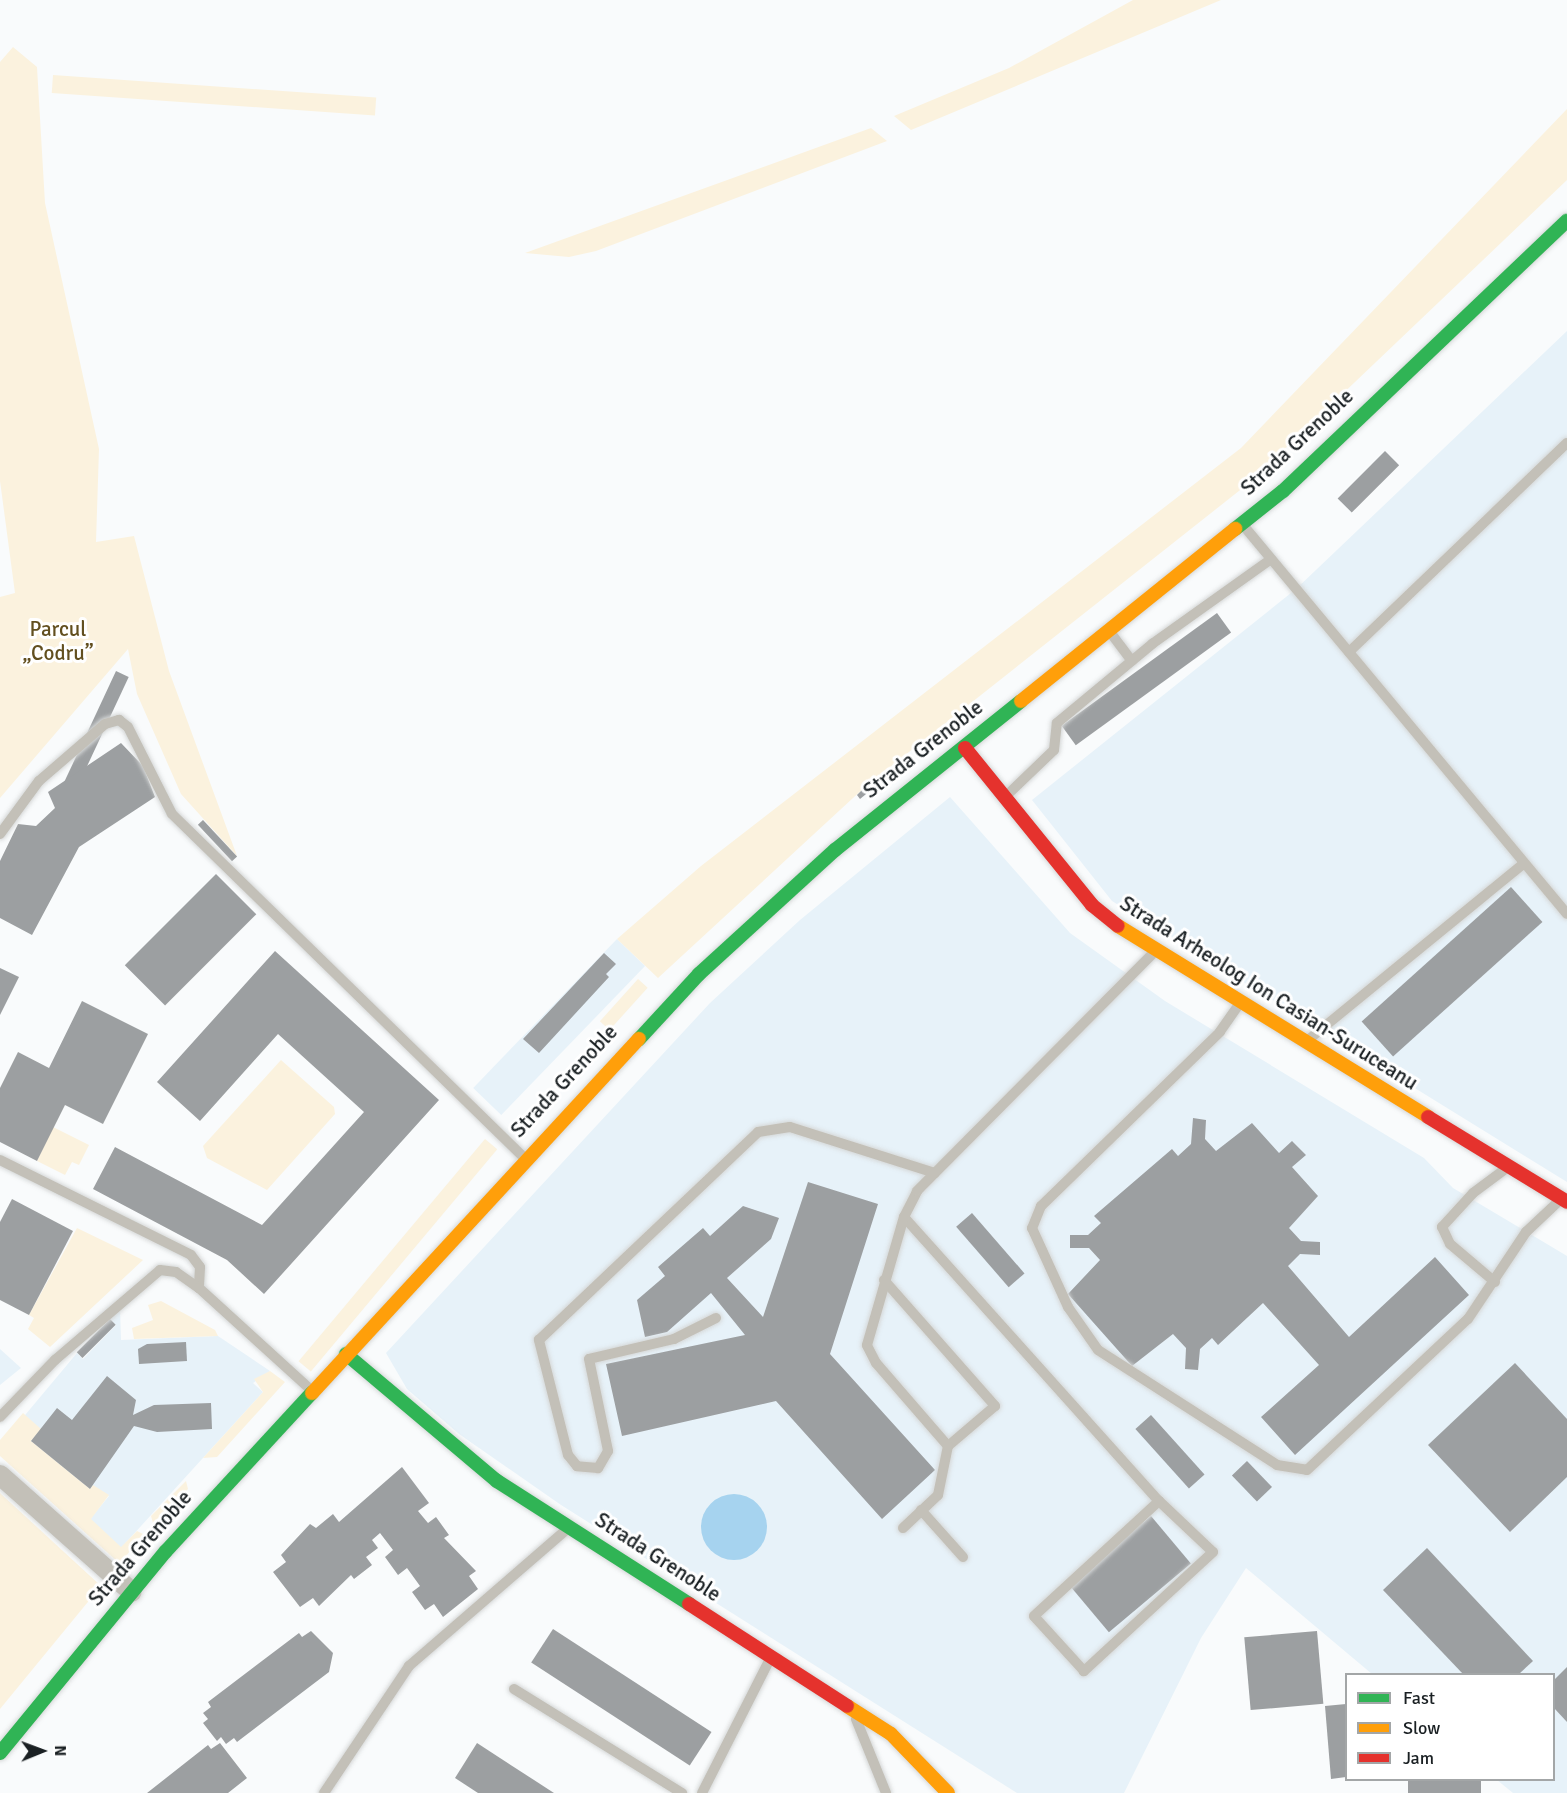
<!DOCTYPE html>
<meta charset="utf-8">
<style>
body{margin:0}
#map{position:relative;width:1567px;height:1793px;overflow:hidden;background:#f9fbfc;font-family:Signika,sans-serif}
div>[style]{position:absolute}
[style*='--x']{left:calc(var(--x)*1px);top:calc(var(--y)*1px);width:calc(var(--w)*1px);rotate:calc(var(--a)*1deg)}
.built>*{inset:0;background:#e7f2f9;transform-origin:0 0}
.green>*{inset:0;background:#fbf2de;transform-origin:0 0}
.water>*{inset:0;background:#a6d3ef}
.round{border-radius:50%}
.building>*{inset:0;background:#9c9fa1;transform-origin:0 0}
.roads{filter:drop-shadow(0 0 2px #d6d8d8) drop-shadow(0 0 2px #d6d8d8)}
.lane>*{height:10px;margin:-5px;padding:0 5px;transform-origin:5px;border-radius:5px;background:#c3c0b8}
.street>*{height:20px;margin:-10px;padding:0 10px;transform-origin:10px;border-radius:10px;background:#c3c0b8}
.fast>*{height:14px;margin:-7px;padding:0 7px;transform-origin:7px;border-radius:7px;background:#30b455}
.slow>*{height:14px;margin:-7px;padding:0 7px;transform-origin:7px;border-radius:7px;background:#ff9f0a}
.jam>*{height:14px;margin:-7px;padding:0 7px;transform-origin:7px;border-radius:7px;background:#e5322d}
span{translate:-50% -50%;white-space:nowrap;text-align:center;line-height:1.15;-webkit-text-stroke:6px #fff;paint-order:stroke}
.street-label{font-size:21px;color:#1a2023}
.park-label{font-size:21px;color:#624f1f}
.legend{position:absolute;left:1345px;top:1673px;width:210px;height:108px;box-sizing:border-box;background:#fff;border:2px solid #a3a6a7;margin:0;padding:8px 10px;list-style:none;font-size:18px;color:#1a2023}
.legend li{display:flex;align-items:center;gap:12px;height:30px}
.legend b{width:30px;border:2px solid #a3a6a7}
.north{position:absolute;left:12px;top:1721px;width:60px;height:60px;-webkit-text-stroke:4px #fff;paint-order:stroke;rotate:89deg;font-size:16px;font-weight:700;line-height:24px;text-align:center;color:#1a2023}
.north::after{content:'';display:block;margin:auto;width:21px;height:27px;background:#1a2023;clip-path:polygon(50% 0,100% 100%,50% 72%,0 100%)}
</style>
<div id="map">
<div class="built">
<div style="clip-path:polygon(1567px 331px,1567px 1182px,1112px 901px,1032px 800px,1296px 589px)"></div>
<div style="clip-path:polygon(950px 797px,1070px 933px,1165px 1001px,1424px 1158px,1453px 1188px,1567px 1256px,1567px 1793px,1513px 1793px,1497px 1780px,1554px 1780px,1554px 1674px,1372px 1674px,1246px 1568px,1201px 1638px,1124px 1793px,1017px 1793px,561px 1505px,459px 1434px,407px 1389px,386px 1353px,710px 1003px,800px 920px)"></div>
<div style="left:617px;top:939px;width:39px;height:207px;rotate:44deg"></div>
<div style="clip-path:polygon(120px 1308px,121px 1340px,218px 1336px,270px 1371px,253px 1383px,263px 1392px,121px 1548px,90px 1519px,109px 1496px,0 1445px,77px 1353px,83px 1359px,116px 1325px,110px 1319px)"></div>
<div style="clip-path:polygon(0 1349px,21px 1368px,0 1385px)"></div>
</div>
<div class="green">
<div style="clip-path:polygon(1133px 0,1221px 0,911px 130px,894px 116px,1009px 68px)"></div>
<div style="clip-path:polygon(13px 47px,37px 67px,45px 203px,99px 449px,96px 542px,134px 536px,169px 671px,237px 856px,181px 794px,137px 694px,128px 649px,0 798px,0 597px,15px 593px,0 481px,0 62px)"></div>
<div style="left:53px;top:75px;width:324px;height:18px;rotate:4deg"></div>
<div style="clip-path:polygon(1567px 109px,1567px 180px,1249px 483px,866px 786px,658px 978px,617px 939px,701px 866px,1241px 448px)"></div>
<div style="clip-path:polygon(871px 128px,887px 141px,596px 251px,569px 257px,525px 253px)"></div>
<div style="left:638px;top:979px;width:13px;height:57px;rotate:42deg"></div>
<div style="clip-path:polygon(281px 1060px,334px 1107px,335px 1114px,267px 1190px,207px 1158px,203px 1146px)"></div>
<div style="clip-path:polygon(53px 1127px,89px 1145px,79px 1165px,72px 1162px,65px 1175px,37px 1161px)"></div>
<div style="left:485px;top:1139px;width:16px;height:290px;rotate:40deg"></div>
<div style="clip-path:polygon(77px 1228px,143px 1260px,50px 1347px,28px 1329px,34px 1318px,29px 1315px)"></div>
<div style="clip-path:polygon(161px 1301px,215px 1330px,218px 1336px,134px 1339px,132px 1328px,153px 1320px,148px 1305px)"></div>
<div style="clip-path:polygon(270px 1371px,285px 1382px,217px 1457px,203px 1458px,263px 1392px,254px 1379px)"></div>
<div style="clip-path:polygon(23px 1413px,41px 1429px,31px 1441px,90px 1489px,93px 1485px,109px 1495px,91px 1519px,121px 1547px,137px 1531px,143px 1534px,120px 1564px,0 1456px,0 1440px)"></div>
<div style="clip-path:polygon(186px 1481px,188px 1489px,153px 1523px,151px 1516px)"></div>
<div style="clip-path:polygon(0 1493px,101px 1586px,0 1709px)"></div>
</div>
<div class="water">
<div class="round" style="left:701px;top:1494px;width:66px;height:66px"></div>
</div>
<div class="building">
<div style="left:1385px;top:451px;width:20px;height:67px;rotate:45deg"></div>
<div style="left:1217px;top:613px;width:24px;height:192px;rotate:54deg"></div>
<div style="left:116px;top:671px;width:14px;height:133px;rotate:25deg"></div>
<div style="clip-path:polygon(121px 743px,143px 766px,155px 797px,79px 847px,32px 935px,0 918px,0 861px,18px 824px,36px 826px,55px 808px,48px 792px)"></div>
<div style="clip-path:polygon(867px 785px,871px 790px,860px 799px,857px 795px)"></div>
<div style="left:203px;top:820px;width:50px;height:7px;rotate:47deg"></div>
<div style="left:216px;top:874px;width:57px;height:129px;rotate:45deg"></div>
<div style="left:1511px;top:887px;width:47px;height:201px;rotate:48deg"></div>
<div style="clip-path:polygon(275px 951px,439px 1100px,264px 1294px,227px 1260px,93px 1189px,115px 1147px,262px 1225px,364px 1112px,278px 1034px,200px 1121px,157px 1082px)"></div>
<div style="clip-path:polygon(604px 953px,616px 964px,606px 974px,609px 977px,539px 1053px,523px 1039px)"></div>
<div style="clip-path:polygon(0 968px,19px 977px,0 1015px)"></div>
<div style="clip-path:polygon(82px 1001px,148px 1034px,103px 1124px,65px 1105px,37px 1161px,0 1142px,0 1088px,18px 1052px,49px 1068px)"></div>
<div style="clip-path:polygon(1193px 1118px,1206px 1120px,1205px 1139px,1216px 1151px,1252px 1123px,1279px 1153px,1292px 1141px,1306px 1155px,1292px 1167px,1318px 1196px,1289px 1228px,1301px 1241px,1320px 1242px,1320px 1255px,1300px 1254px,1288px 1266px,1349px 1337px,1435px 1257px,1469px 1295px,1295px 1455px,1261px 1417px,1319px 1365px,1263px 1303px,1218px 1345px,1212px 1338px,1200px 1349px,1198px 1370px,1185px 1369px,1186px 1348px,1173px 1334px,1132px 1366px,1068px 1294px,1100px 1260px,1089px 1248px,1070px 1248px,1070px 1235px,1088px 1235px,1101px 1223px,1094px 1216px,1172px 1149px,1178px 1156px,1191px 1144px)"></div>
<div style="clip-path:polygon(808px 1182px,878px 1204px,830px 1354px,935px 1470px,882px 1519px,776px 1401px,622px 1436px,606px 1364px,745px 1335px,711px 1293px,667px 1332px,645px 1337px,637px 1300px,665px 1276px,658px 1267px,703px 1228px,710px 1236px,743px 1206px,779px 1218px,771px 1239px,727px 1278px,763px 1317px)"></div>
<div style="clip-path:polygon(12px 1199px,73px 1231px,29px 1315px,0 1300px,0 1222px)"></div>
<div style="left:972px;top:1213px;width:80px;height:21px;rotate:49deg"></div>
<div style="left:110px;top:1319px;width:8px;height:47px;rotate:45deg"></div>
<div style="clip-path:polygon(186px 1342px,187px 1361px,139px 1364px,138px 1349px,147px 1344px)"></div>
<div style="clip-path:polygon(1515px 1363px,1567px 1419px,1567px 1477px,1510px 1532px,1428px 1445px)"></div>
<div style="clip-path:polygon(107px 1376px,136px 1400px,133px 1415px,154px 1405px,211px 1403px,212px 1429px,157px 1432px,134px 1426px,90px 1489px,31px 1441px,57px 1408px,72px 1420px)"></div>
<div style="left:1151px;top:1415px;width:80px;height:21px;rotate:48deg"></div>
<div style="left:1247px;top:1461px;width:36px;height:21px;rotate:46deg"></div>
<div style="clip-path:polygon(402px 1467px,429px 1503px,418px 1511px,428px 1523px,436px 1517px,449px 1535px,444px 1538px,476px 1571px,469px 1576px,478px 1589px,443px 1617px,434px 1604px,425px 1610px,412px 1592px,420px 1586px,407px 1568px,398px 1575px,385px 1557px,393px 1550px,380px 1533px,372px 1540px,378px 1548px,366px 1557px,372px 1565px,354px 1579px,351px 1575px,319px 1606px,313px 1598px,300px 1607px,273px 1572px,286px 1562px,281px 1555px,310px 1524px,316px 1528px,333px 1514px,339px 1522px)"></div>
<div style="left:1151px;top:1516px;width:62px;height:107px;rotate:50deg"></div>
<div style="clip-path:polygon(1427px 1548px,1533px 1661px,1519px 1674px,1463px 1674px,1383px 1590px)"></div>
<div style="left:553px;top:1629px;width:189px;height:40px;rotate:33deg"></div>
<div style="clip-path:polygon(311px 1631px,333px 1653px,329px 1672px,237px 1742px,234px 1738px,226px 1744px,221px 1737px,217px 1741px,203px 1723px,208px 1719px,203px 1713px,211px 1707px,208px 1702px,299px 1633px,302px 1637px)"></div>
<div style="left:1317px;top:1631px;width:73px;height:73px;rotate:85deg"></div>
<div style="clip-path:polygon(1567px 1667px,1567px 1722px,1554px 1708px,1554px 1680px)"></div>
<div style="clip-path:polygon(1346px 1704px,1346px 1777px,1331px 1779px,1325px 1706px)"></div>
<div style="clip-path:polygon(220px 1743px,247px 1778px,228px 1793px,147px 1793px,208px 1745px,211px 1749px)"></div>
<div style="clip-path:polygon(477px 1743px,554px 1793px,478px 1793px,455px 1778px)"></div>
<div style="left:1408px;top:1780px;width:73px;height:13px"></div>
</div>
<div class="roads">
<div class="lane">
<div style="--x:1243;--y:525;--w:506;--a:50.21"></div>
<div style="--x:1110;--y:632;--w:36;--a:53"></div>
<div style="--x:1349;--y:652;--w:302;--a:-43.8"></div>
<div style="--x:1005;--y:797;--w:68;--a:-43.8"></div>
<div style="--x:1054;--y:750;--w:27;--a:-84"></div>
<div style="--x:1057;--y:723;--w:124;--a:-39.7"></div>
<div style="--x:1152;--y:644;--w:146;--a:-35.5"></div>
<div style="--x:0;--y:834;--w:66;--a:-53.7"></div>
<div style="--x:39;--y:781;--w:87;--a:-40.8"></div>
<div style="--x:105;--y:724;--w:15;--a:-16"></div>
<div style="--x:119;--y:720;--w:11;--a:38"></div>
<div style="--x:128;--y:727;--w:97;--a:63.2"></div>
<div style="--x:172;--y:814;--w:493;--a:44.3"></div>
<div style="--x:1240;--y:1003;--w:35;--a:125"></div>
<div style="--x:1220;--y:1032;--w:250;--a:135.8"></div>
<div style="--x:1041;--y:1206;--w:24;--a:112"></div>
<div style="--x:1032;--y:1228;--w:87;--a:65.5"></div>
<div style="--x:1068;--y:1307;--w:52;--a:55.1"></div>
<div style="--x:1098;--y:1350;--w:213;--a:32.7"></div>
<div style="--x:1277;--y:1465;--w:30;--a:9"></div>
<div style="--x:1307;--y:1470;--w:221;--a:-43.2"></div>
<div style="--x:1468;--y:1319;--w:105;--a:-56.3"></div>
<div style="--x:1526;--y:1232;--w:48;--a:-43.3"></div>
<div style="--x:1308;--y:1040;--w:279;--a:-39.3"></div>
<div style="--x:0;--y:1160;--w:213;--a:26.4"></div>
<div style="--x:191;--y:1255;--w:15;--a:53"></div>
<div style="--x:200;--y:1267;--w:21;--a:93"></div>
<div style="--x:904;--y:1217;--w:382;--a:48.1"></div>
<div style="--x:1159;--y:1501;--w:74;--a:43.4"></div>
<div style="--x:1213;--y:1552;--w:176;--a:137.3"></div>
<div style="--x:1084;--y:1671;--w:74;--a:-132.3"></div>
<div style="--x:1034;--y:1616;--w:170;--a:-42.6"></div>
<div style="--x:884;--y:1280;--w:168;--a:48.6"></div>
<div style="--x:995;--y:1406;--w:62;--a:139.6"></div>
<div style="--x:1495;--y:1282;--w:59;--a:-139.8"></div>
<div style="--x:1450;--y:1244;--w:19;--a:-115"></div>
<div style="--x:1442;--y:1227;--w:46;--a:-47.6"></div>
<div style="--x:1473;--y:1193;--w:44;--a:-36.6"></div>
<div style="--x:716;--y:1318;--w:47;--a:153.4"></div>
<div style="--x:674;--y:1339;--w:87;--a:166.8"></div>
<div style="--x:589;--y:1359;--w:94;--a:78.3"></div>
<div style="--x:608;--y:1451;--w:20;--a:120"></div>
<div style="--x:598;--y:1468;--w:21;--a:-175"></div>
<div style="--x:577;--y:1466;--w:14;--a:-129"></div>
<div style="--x:568;--y:1455;--w:119;--a:-104.2"></div>
<div style="--x:539;--y:1340;--w:302;--a:-43.5"></div>
<div style="--x:758;--y:1132;--w:32;--a:-9"></div>
<div style="--x:790;--y:1127;--w:152;--a:17.6"></div>
<div style="--x:0;--y:1417;--w:79;--a:-46"></div>
<div style="--x:55;--y:1360;--w:138;--a:-40.6"></div>
<div style="--x:160;--y:1270;--w:16;--a:7"></div>
<div style="--x:176;--y:1272;--w:28;--a:35"></div>
<div style="--x:199;--y:1288;--w:151;--a:42.3"></div>
<div style="--x:921;--y:1510;--w:63;--a:48.2"></div>
<div style="--x:903;--y:1528;--w:48;--a:-43.3"></div>
<div style="--x:938;--y:1495;--w:50;--a:-78.5"></div>
<div style="--x:948;--y:1446;--w:110;--a:-130.9"></div>
<div style="--x:876;--y:1363;--w:20;--a:-117"></div>
<div style="--x:867;--y:1345;--w:133;--a:-73.9"></div>
<div style="--x:904;--y:1217;--w:29;--a:-63"></div>
<div style="--x:917;--y:1191;--w:338;--a:-45.2"></div>
<div style="--x:514;--y:1689;--w:198;--a:31.8"></div>
<div style="--x:856;--y:1719;--w:80;--a:67.9"></div>
<div style="--x:324;--y:1793;--w:153;--a:-56.2"></div>
<div style="--x:409;--y:1666;--w:209;--a:-40.9"></div>
<div style="--x:702;--y:1793;--w:153;--a:-63.1"></div>
</div>
<div class="street">
<div style="--x:0;--y:1475;--w:176;--a:41.6"></div>
</div>
<div class="fast">
<div style="--x:1235;--y:529;--w:61;--a:-38.4"></div>
<div style="--x:1283;--y:491;--w:392;--a:-43.6"></div>
<div style="--x:639;--y:1039;--w:88;--a:-47.3"></div>
<div style="--x:699;--y:974;--w:184;--a:-42.4"></div>
<div style="--x:835;--y:850;--w:238;--a:-38.7"></div>
<div style="--x:346;--y:1354;--w:197;--a:40.1"></div>
<div style="--x:497;--y:1481;--w:228;--a:32.6"></div>
<div style="--x:0;--y:1753;--w:261;--a:-50.6"></div>
<div style="--x:166;--y:1551;--w:215;--a:-47.3"></div>
</div>
<div class="slow">
<div style="--x:1021;--y:701;--w:275;--a:-38.8"></div>
<div style="--x:1118;--y:926;--w:364;--a:31.6"></div>
<div style="--x:312;--y:1393;--w:482;--a:-47.3"></div>
<div style="--x:847;--y:1706;--w:52;--a:32.5"></div>
<div style="--x:891;--y:1734;--w:82;--a:46"></div>
</div>
<div class="jam">
<div style="--x:965;--y:748;--w:202;--a:51"></div>
<div style="--x:1092;--y:905;--w:33;--a:39"></div>
<div style="--x:1428;--y:1117;--w:163;--a:31.4"></div>
<div style="--x:689;--y:1604;--w:188;--a:32.8"></div>
</div>
</div>
<div class="street-label">
<span style="left:1297px;top:442px;rotate:-43deg">Strada Grenoble</span>
<span style="left:923px;top:749px;rotate:-38deg">Strada Grenoble</span>
<span style="left:1269px;top:993px;rotate:32deg">Strada Arheolog Ion Casian-Suruceanu</span>
<span style="left:564px;top:1081px;rotate:-47deg">Strada Grenoble</span>
<span style="left:140px;top:1548px;rotate:-49deg">Strada Grenoble</span>
<span style="left:658px;top:1557px;rotate:33deg">Strada Grenoble</span>
</div>
<div class="park-label">
<span style="left:58px;top:641px">Parcul<br>„Codru”</span>
</div>
<ul class="legend">
<li><b style="height:8px;background:#30b455"></b>Fast</li>
<li><b style="height:8px;background:#ff9f0a"></b>Slow</li>
<li><b style="height:8px;background:#e5322d"></b>Jam</li>
</ul>
<div class="north">N</div>
</div>
